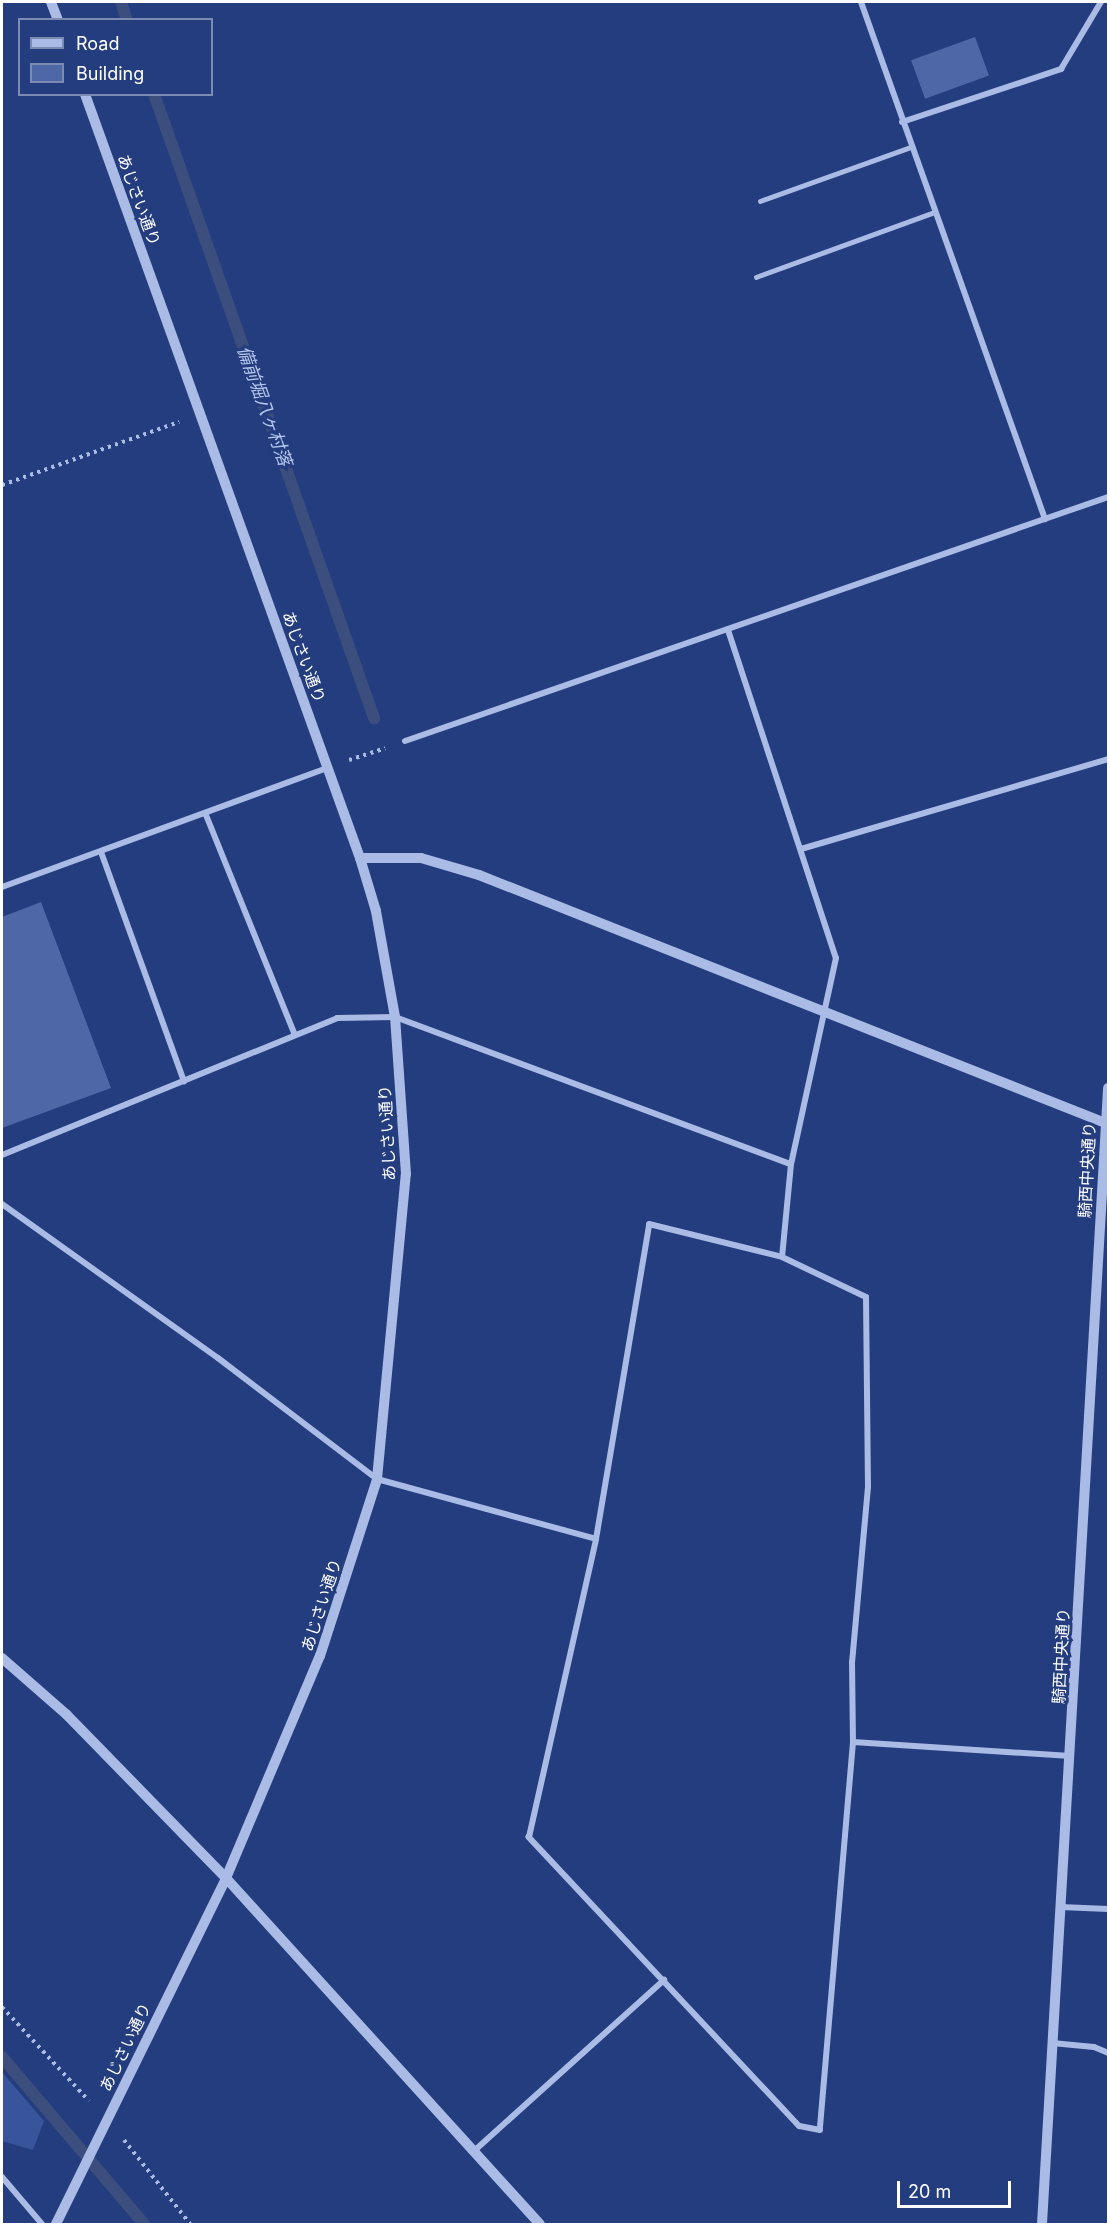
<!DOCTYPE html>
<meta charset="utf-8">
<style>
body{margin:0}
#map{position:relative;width:1110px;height:2226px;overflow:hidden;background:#243d7e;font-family:Inter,"Noto Sans JP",sans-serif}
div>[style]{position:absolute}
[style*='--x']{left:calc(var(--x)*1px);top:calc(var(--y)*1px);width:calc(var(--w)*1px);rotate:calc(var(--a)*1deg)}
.green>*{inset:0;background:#38559c}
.stream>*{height:12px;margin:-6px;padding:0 6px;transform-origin:6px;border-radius:6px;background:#3b4e7d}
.building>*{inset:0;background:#4d67a7;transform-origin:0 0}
.path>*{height:4px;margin-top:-2px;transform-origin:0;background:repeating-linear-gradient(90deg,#aabbe6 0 3px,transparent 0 7.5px)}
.service>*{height:4.5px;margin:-2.25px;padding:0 2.25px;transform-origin:2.25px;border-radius:2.25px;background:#aabbe6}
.minor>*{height:6px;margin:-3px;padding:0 3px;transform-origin:3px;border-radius:3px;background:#aabbe6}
.tertiary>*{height:10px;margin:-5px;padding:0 5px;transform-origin:5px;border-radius:5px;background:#aabbe6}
span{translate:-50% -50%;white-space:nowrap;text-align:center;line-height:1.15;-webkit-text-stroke:6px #243d7e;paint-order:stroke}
.street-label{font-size:16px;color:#fff}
.water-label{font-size:18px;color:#b5c6ed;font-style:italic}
.frame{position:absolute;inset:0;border:3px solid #fff;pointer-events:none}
.legend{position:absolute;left:18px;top:18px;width:195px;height:78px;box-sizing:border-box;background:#243d7e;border:2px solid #7c8bb2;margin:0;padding:8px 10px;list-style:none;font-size:18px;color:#fff}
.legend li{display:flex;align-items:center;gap:12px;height:30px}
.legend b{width:30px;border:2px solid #7c8bb2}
.scale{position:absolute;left:897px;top:2181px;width:114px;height:27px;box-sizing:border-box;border:3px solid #fff;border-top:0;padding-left:8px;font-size:18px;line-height:21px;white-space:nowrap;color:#fff;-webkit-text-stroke:4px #243d7e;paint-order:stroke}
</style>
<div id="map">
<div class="green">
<div style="clip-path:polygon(2px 2072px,44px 2121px,33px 2150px,2px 2141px)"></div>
</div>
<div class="stream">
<div style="--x:121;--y:2;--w:19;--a:72"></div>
<div style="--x:154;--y:94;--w:662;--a:70.58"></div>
<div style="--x:2;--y:2057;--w:219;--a:49.6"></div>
</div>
<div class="building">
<div style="left:975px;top:37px;width:41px;height:68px;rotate:70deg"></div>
<div style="clip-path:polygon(41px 902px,111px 1088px,2px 1128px,2px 917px)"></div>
</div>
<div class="path">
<div style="--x:2;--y:485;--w:188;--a:-19.6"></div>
<div style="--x:349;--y:760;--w:38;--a:-18"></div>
<div style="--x:2;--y:2007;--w:128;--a:47.2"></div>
<div style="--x:124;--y:2140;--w:107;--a:51.8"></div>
</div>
<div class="service">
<div style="--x:760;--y:201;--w:160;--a:-19.7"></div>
<div style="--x:756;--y:277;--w:190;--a:-20"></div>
</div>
<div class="minor">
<div style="--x:861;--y:2;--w:549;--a:70.41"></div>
<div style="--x:902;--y:122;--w:168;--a:-18.4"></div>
<div style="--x:1061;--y:69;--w:78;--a:-59.2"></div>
<div style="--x:728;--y:630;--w:345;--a:71.8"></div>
<div style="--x:836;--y:958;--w:211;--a:102.3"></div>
<div style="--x:791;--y:1164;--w:93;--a:95.5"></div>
<div style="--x:405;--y:741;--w:744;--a:-19.14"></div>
<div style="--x:206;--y:815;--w:237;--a:68"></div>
<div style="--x:801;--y:849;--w:320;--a:-16.3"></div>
<div style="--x:101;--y:852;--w:244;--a:70.1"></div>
<div style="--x:2;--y:887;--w:347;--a:-20.1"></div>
<div style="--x:2;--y:1155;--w:362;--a:-22.2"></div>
<div style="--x:337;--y:1018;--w:58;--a:-1"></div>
<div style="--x:395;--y:1017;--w:422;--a:20.4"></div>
<div style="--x:2;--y:1204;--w:265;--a:35.5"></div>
<div style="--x:218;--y:1358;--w:200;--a:37.3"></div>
<div style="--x:377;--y:1479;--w:227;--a:15.3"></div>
<div style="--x:649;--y:1224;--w:137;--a:13.9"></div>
<div style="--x:782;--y:1257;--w:93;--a:25.5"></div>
<div style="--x:866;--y:1297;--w:190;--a:89.4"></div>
<div style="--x:868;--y:1487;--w:176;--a:95.2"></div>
<div style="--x:852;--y:1662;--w:80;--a:89.3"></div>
<div style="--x:853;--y:1742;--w:389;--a:94.9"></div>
<div style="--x:820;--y:2130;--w:21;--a:-169"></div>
<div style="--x:799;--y:2126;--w:396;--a:-133.1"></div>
<div style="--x:529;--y:1837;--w:305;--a:-77.3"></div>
<div style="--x:596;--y:1539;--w:319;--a:-80.4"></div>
<div style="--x:853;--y:1742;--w:218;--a:3.7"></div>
<div style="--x:1060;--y:1907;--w:48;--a:2.4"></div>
<div style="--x:1052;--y:2043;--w:42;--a:5.4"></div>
<div style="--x:1094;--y:2047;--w:15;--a:23"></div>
<div style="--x:474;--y:2151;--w:256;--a:-42"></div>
<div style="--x:2;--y:2177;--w:62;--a:49.6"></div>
</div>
<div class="tertiary">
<div style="--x:51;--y:2;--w:19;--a:69"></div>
<div style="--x:360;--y:858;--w:61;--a:0"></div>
<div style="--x:421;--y:858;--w:60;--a:16.3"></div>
<div style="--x:479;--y:875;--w:676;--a:21.6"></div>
<div style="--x:2;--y:1658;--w:85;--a:41.2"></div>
<div style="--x:66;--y:1714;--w:229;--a:45.7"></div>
<div style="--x:226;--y:1878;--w:467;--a:47.8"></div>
<div style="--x:56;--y:2224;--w:386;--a:-63.8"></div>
<div style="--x:226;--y:1878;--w:241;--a:-67.1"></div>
<div style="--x:320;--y:1656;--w:186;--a:-72.1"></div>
<div style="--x:377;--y:1479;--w:306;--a:-84.6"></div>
<div style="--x:406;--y:1174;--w:157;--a:-94"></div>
<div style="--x:395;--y:1017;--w:108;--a:-100.2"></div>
<div style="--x:376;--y:911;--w:55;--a:-106.8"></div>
<div style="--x:360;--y:858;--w:812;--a:-109.8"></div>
<div style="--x:1042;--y:2224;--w:1138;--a:-86.67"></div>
</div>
<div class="street-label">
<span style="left:139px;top:200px;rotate:70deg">あじさい通り</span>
<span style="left:304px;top:657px;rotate:70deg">あじさい通り</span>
<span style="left:387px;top:1133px;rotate:-93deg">あじさい通り</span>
<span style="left:1087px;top:1170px;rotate:-87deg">騎西中央通り</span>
<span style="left:321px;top:1605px;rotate:-72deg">あじさい通り</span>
<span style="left:1061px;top:1656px;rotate:-87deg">騎西中央通り</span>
<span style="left:125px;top:2047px;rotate:-64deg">あじさい通り</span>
</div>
<div class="water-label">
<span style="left:264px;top:406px;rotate:70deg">備前堀八ヶ村落</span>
</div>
<div class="frame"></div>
<ul class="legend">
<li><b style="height:8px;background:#aabbe6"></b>Road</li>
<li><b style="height:16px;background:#4d67a7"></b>Building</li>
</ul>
<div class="scale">20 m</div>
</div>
